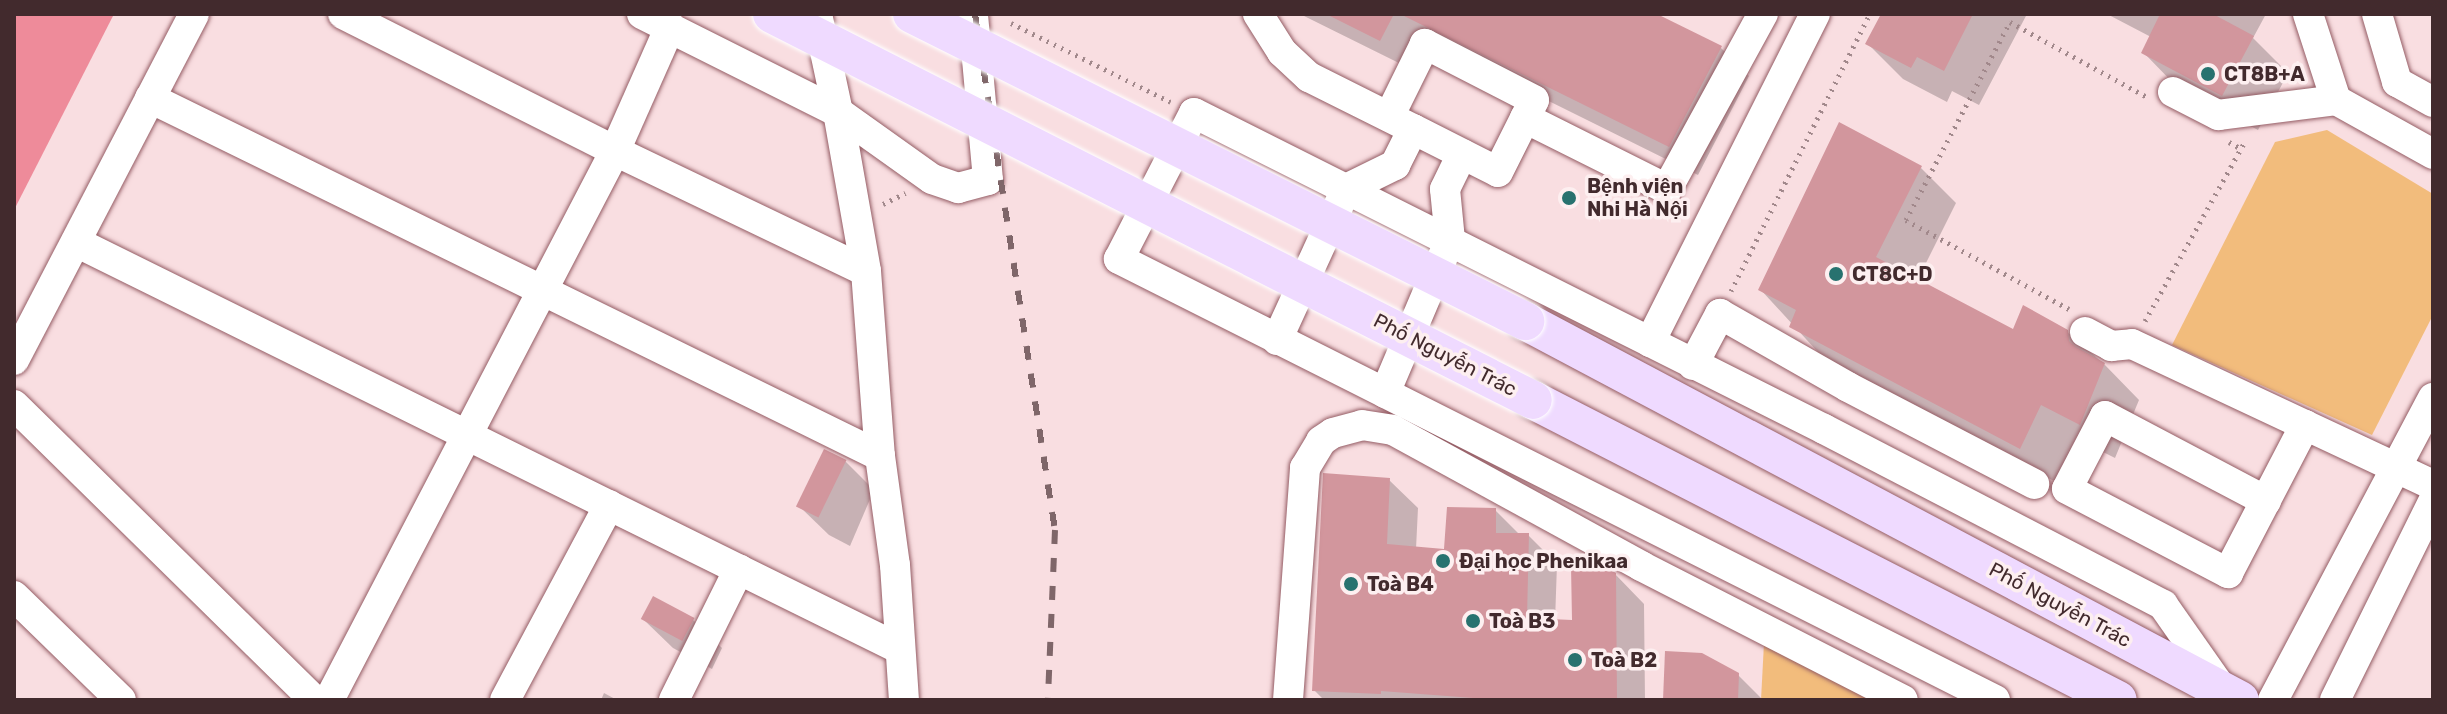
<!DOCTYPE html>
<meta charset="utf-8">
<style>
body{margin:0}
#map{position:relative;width:2447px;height:714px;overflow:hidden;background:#f9dee1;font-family:Rubik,sans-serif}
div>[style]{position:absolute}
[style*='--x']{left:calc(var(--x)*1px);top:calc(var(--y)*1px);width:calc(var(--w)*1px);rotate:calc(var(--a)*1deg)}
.green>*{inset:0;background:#f2bc7c}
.water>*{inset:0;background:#ee8b9a}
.shadow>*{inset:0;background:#0003}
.building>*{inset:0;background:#d2969d;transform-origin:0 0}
.path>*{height:5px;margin-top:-2.5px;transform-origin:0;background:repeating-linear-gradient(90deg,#a1888b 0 2px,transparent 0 8px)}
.roads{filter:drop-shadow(0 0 2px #945c64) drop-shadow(0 0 2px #945c64)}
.minor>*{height:30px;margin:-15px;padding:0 15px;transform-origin:15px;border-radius:15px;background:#fff}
.major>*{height:38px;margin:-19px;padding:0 19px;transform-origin:19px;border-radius:19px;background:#efdaff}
.rail>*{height:6px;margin-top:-3px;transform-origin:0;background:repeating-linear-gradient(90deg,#7f6669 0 14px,transparent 0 28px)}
.bridges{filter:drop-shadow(0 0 2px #fff) drop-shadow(0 0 2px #fff)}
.major-bridge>*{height:38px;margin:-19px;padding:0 19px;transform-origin:19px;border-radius:19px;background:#efdaff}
.dots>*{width:22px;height:22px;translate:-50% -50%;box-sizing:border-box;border:4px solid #fdeff0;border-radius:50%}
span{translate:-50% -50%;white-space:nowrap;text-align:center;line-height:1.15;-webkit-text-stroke:7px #fdeff0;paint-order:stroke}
.poi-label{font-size:20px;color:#422a2d;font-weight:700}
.left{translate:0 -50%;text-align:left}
.street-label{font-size:20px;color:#422a2d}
.frame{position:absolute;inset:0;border:16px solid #422a2d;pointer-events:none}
</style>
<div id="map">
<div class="green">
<div style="clip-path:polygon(2327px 130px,2433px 194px,2433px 315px,2372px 435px,2172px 345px,2275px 142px)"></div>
<div style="clip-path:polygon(1764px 643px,1877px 700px,1761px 700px)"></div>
</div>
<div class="water">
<div style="clip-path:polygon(14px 14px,114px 14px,14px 210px)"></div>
</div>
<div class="shadow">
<div style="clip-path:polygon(1300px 14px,1653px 14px,1721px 48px,1749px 76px,1698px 175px,1424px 39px,1409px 68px)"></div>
<div style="clip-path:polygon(1883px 14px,2027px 14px,1979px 105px,1952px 91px,1947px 102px,1903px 79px,1868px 44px)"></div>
<div style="clip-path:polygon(2107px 14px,2266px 14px,2253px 38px,2288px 73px,2258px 130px,2178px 88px,2143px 52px,2151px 37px)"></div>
<div style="clip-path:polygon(1921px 168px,1956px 203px,1917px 281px,2014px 332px,2066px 331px,2104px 364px,2139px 400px,2115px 458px,2077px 439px,2056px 482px,1827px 362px,1760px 289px)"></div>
<div style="clip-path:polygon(845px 461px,874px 490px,850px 546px,829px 535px,800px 507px)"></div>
<div style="clip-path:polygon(1389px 480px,1418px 508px,1416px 549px,1446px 551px,1495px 510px,1520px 535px,1528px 535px,1557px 564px,1555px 622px,1574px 622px,1615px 574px,1644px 604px,1645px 700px,1324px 700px,1314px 690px)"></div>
<div style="clip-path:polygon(644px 620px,693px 620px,722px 648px,712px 669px,673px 648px)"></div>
<div style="clip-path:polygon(1738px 675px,1763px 700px,1665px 700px)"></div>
<div style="clip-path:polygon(604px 693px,617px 700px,601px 700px)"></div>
</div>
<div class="building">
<div style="clip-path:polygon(1326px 14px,1394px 14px,1380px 41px)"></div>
<div style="clip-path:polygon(1400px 14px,1657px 14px,1722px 46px,1669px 147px)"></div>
<div style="clip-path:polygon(1881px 14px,1973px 14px,1944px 71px,1917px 57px,1911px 68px,1865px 44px)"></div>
<div style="clip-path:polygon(2160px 14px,2213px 14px,2254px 36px,2222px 96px,2141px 53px)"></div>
<div style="clip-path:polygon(1839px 122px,1922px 166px,1876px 257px,2013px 329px,2023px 305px,2068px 330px,2069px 341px,2076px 347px,2105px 363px,2080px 425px,2041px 405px,2020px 449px,1789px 327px,1796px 310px,1758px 290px)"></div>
<div style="left:824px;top:449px;width:25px;height:64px;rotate:26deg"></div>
<div style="clip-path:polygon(1323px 473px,1390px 478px,1387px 544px,1444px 549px,1447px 507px,1496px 508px,1496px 533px,1529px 533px,1527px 618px,1572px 620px,1571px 566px,1605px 567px,1616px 573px,1617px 700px,1500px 700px,1381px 691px,1381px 694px,1312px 691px)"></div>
<div style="left:653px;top:596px;width:47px;height:26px;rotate:28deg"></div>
<div style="clip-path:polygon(1665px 651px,1702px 653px,1739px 673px,1738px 700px,1663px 700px)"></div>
</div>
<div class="path">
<div style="--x:1011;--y:23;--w:178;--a:26.3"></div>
<div style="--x:2229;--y:142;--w:13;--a:29"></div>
<div style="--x:883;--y:204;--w:25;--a:-26"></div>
<div style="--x:1731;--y:291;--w:310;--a:-63.4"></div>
<div style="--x:2069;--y:309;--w:186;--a:-151.4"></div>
<div style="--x:1906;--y:220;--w:224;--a:-62.3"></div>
<div style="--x:2010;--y:22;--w:156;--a:28.7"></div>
<div style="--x:2145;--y:321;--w:206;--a:-60.9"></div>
</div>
<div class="roads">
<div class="minor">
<div style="--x:343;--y:14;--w:305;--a:26.7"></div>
<div style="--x:615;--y:151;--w:278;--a:25.6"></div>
<div style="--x:642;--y:14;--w:219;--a:26.6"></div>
<div style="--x:838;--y:112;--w:161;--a:80"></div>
<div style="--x:866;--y:271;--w:186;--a:85.7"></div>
<div style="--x:880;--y:456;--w:110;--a:82.2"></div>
<div style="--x:895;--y:565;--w:135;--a:86.2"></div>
<div style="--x:817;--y:14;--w:100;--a:77.9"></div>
<div style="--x:838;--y:112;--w:115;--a:35.5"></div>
<div style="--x:932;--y:179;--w:28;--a:19"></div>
<div style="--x:958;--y:188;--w:31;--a:-15"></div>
<div style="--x:988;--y:180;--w:167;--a:-95.2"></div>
<div style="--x:1258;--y:14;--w:45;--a:57.7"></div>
<div style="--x:1282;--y:52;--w:37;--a:43"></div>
<div style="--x:1309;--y:77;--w:116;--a:26.6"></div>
<div style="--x:1413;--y:129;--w:95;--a:26.8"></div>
<div style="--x:1498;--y:172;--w:80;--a:-63.4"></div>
<div style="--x:1534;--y:100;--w:123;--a:-152.8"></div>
<div style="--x:1425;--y:44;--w:81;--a:116.3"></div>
<div style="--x:2308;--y:14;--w:90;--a:72"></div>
<div style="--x:2377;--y:14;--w:71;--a:73.6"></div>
<div style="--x:2397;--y:82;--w:41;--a:29.1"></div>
<div style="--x:2173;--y:92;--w:51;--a:27.1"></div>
<div style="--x:2218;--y:115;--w:119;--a:-7.2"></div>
<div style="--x:2336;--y:100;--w:111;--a:29.1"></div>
<div style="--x:150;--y:98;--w:813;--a:26.12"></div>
<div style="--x:1525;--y:118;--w:159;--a:26.6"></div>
<div style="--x:1667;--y:189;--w:200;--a:-61.3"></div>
<div style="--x:76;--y:242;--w:919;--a:26.29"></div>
<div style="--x:2085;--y:332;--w:30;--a:28"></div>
<div style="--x:2111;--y:346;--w:21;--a:-5"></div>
<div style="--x:2132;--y:344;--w:332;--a:25.1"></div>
<div style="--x:1277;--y:340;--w:166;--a:-65.4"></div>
<div style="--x:1346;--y:189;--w:55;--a:-26.1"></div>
<div style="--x:1395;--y:165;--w:40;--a:-63.4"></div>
<div style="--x:1650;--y:342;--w:367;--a:-63.3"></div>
<div style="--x:14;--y:360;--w:390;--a:-62.5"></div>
<div style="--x:1693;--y:365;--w:58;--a:-62.1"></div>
<div style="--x:1720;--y:314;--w:147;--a:29.7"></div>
<div style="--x:1848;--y:387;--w:210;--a:27.5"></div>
<div style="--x:1385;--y:393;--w:166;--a:-67"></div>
<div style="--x:1450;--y:240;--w:51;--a:-95.6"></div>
<div style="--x:1445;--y:189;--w:39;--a:-64"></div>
<div style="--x:14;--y:405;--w:421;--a:44.5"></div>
<div style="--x:2266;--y:501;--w:182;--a:-152.2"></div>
<div style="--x:2105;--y:416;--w:82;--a:117.5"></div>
<div style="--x:2067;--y:489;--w:182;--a:27.6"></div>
<div style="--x:2228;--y:573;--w:167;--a:-62.5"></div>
<div style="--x:14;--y:596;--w:149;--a:44.2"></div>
<div style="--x:329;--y:700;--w:619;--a:-62.48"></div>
<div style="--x:615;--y:151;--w:136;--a:-66.1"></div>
<div style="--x:505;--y:700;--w:221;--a:-61.9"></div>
<div style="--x:674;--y:700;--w:146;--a:-63.6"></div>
<div style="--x:1288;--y:700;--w:233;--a:-85.8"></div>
<div style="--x:1305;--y:468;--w:31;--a:-59"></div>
<div style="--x:1321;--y:441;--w:14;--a:-34"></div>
<div style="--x:1333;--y:433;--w:30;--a:-15"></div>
<div style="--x:1362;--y:425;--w:31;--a:9"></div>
<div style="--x:1393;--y:430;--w:283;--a:28.7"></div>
<div style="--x:1641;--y:566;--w:294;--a:27.1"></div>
<div style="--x:1995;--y:700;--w:981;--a:-153.28"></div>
<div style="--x:1119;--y:259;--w:164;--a:-62.8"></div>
<div style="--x:1194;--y:113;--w:705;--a:26.64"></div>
<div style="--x:1824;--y:429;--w:382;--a:27.4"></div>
<div style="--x:2163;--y:605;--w:103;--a:54.9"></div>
<div style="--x:2273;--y:700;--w:342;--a:-62.1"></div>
<div style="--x:2335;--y:700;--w:221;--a:-63.7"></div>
</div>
<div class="major">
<div style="--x:1525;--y:321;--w:809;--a:27.93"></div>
<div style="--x:1533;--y:400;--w:657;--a:27.15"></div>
</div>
</div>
<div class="rail">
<div style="--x:975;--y:14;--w:522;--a:81.19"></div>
<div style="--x:1055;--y:530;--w:170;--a:92.4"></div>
</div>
<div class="bridges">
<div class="major-bridge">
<div style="--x:772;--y:14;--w:853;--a:26.9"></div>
<div style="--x:912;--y:14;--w:686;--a:26.6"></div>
</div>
</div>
<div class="dots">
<div style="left:2208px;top:74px;background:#28726f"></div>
<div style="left:1569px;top:198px;background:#28726f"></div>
<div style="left:1836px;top:274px;background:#28726f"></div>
<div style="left:1443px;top:561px;background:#28726f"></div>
<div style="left:1351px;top:584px;background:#28726f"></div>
<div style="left:1473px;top:621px;background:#28726f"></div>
<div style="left:1575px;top:660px;background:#28726f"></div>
</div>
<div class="poi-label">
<span class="left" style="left:2224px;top:74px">CT8B+A</span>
<span class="left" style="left:1587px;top:198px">Bệnh viện<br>Nhi Hà Nội</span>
<span class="left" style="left:1852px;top:274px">CT8C+D</span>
<span class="left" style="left:1459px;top:561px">Đại học Phenikaa</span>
<span class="left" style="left:1367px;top:584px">Toà B4</span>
<span class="left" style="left:1489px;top:621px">Toà B3</span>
<span class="left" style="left:1591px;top:660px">Toà B2</span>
</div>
<div class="street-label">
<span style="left:1445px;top:355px;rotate:27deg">Phố Nguyễn Trác</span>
<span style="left:2060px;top:605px;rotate:28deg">Phố Nguyễn Trác</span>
</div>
<div class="frame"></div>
</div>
